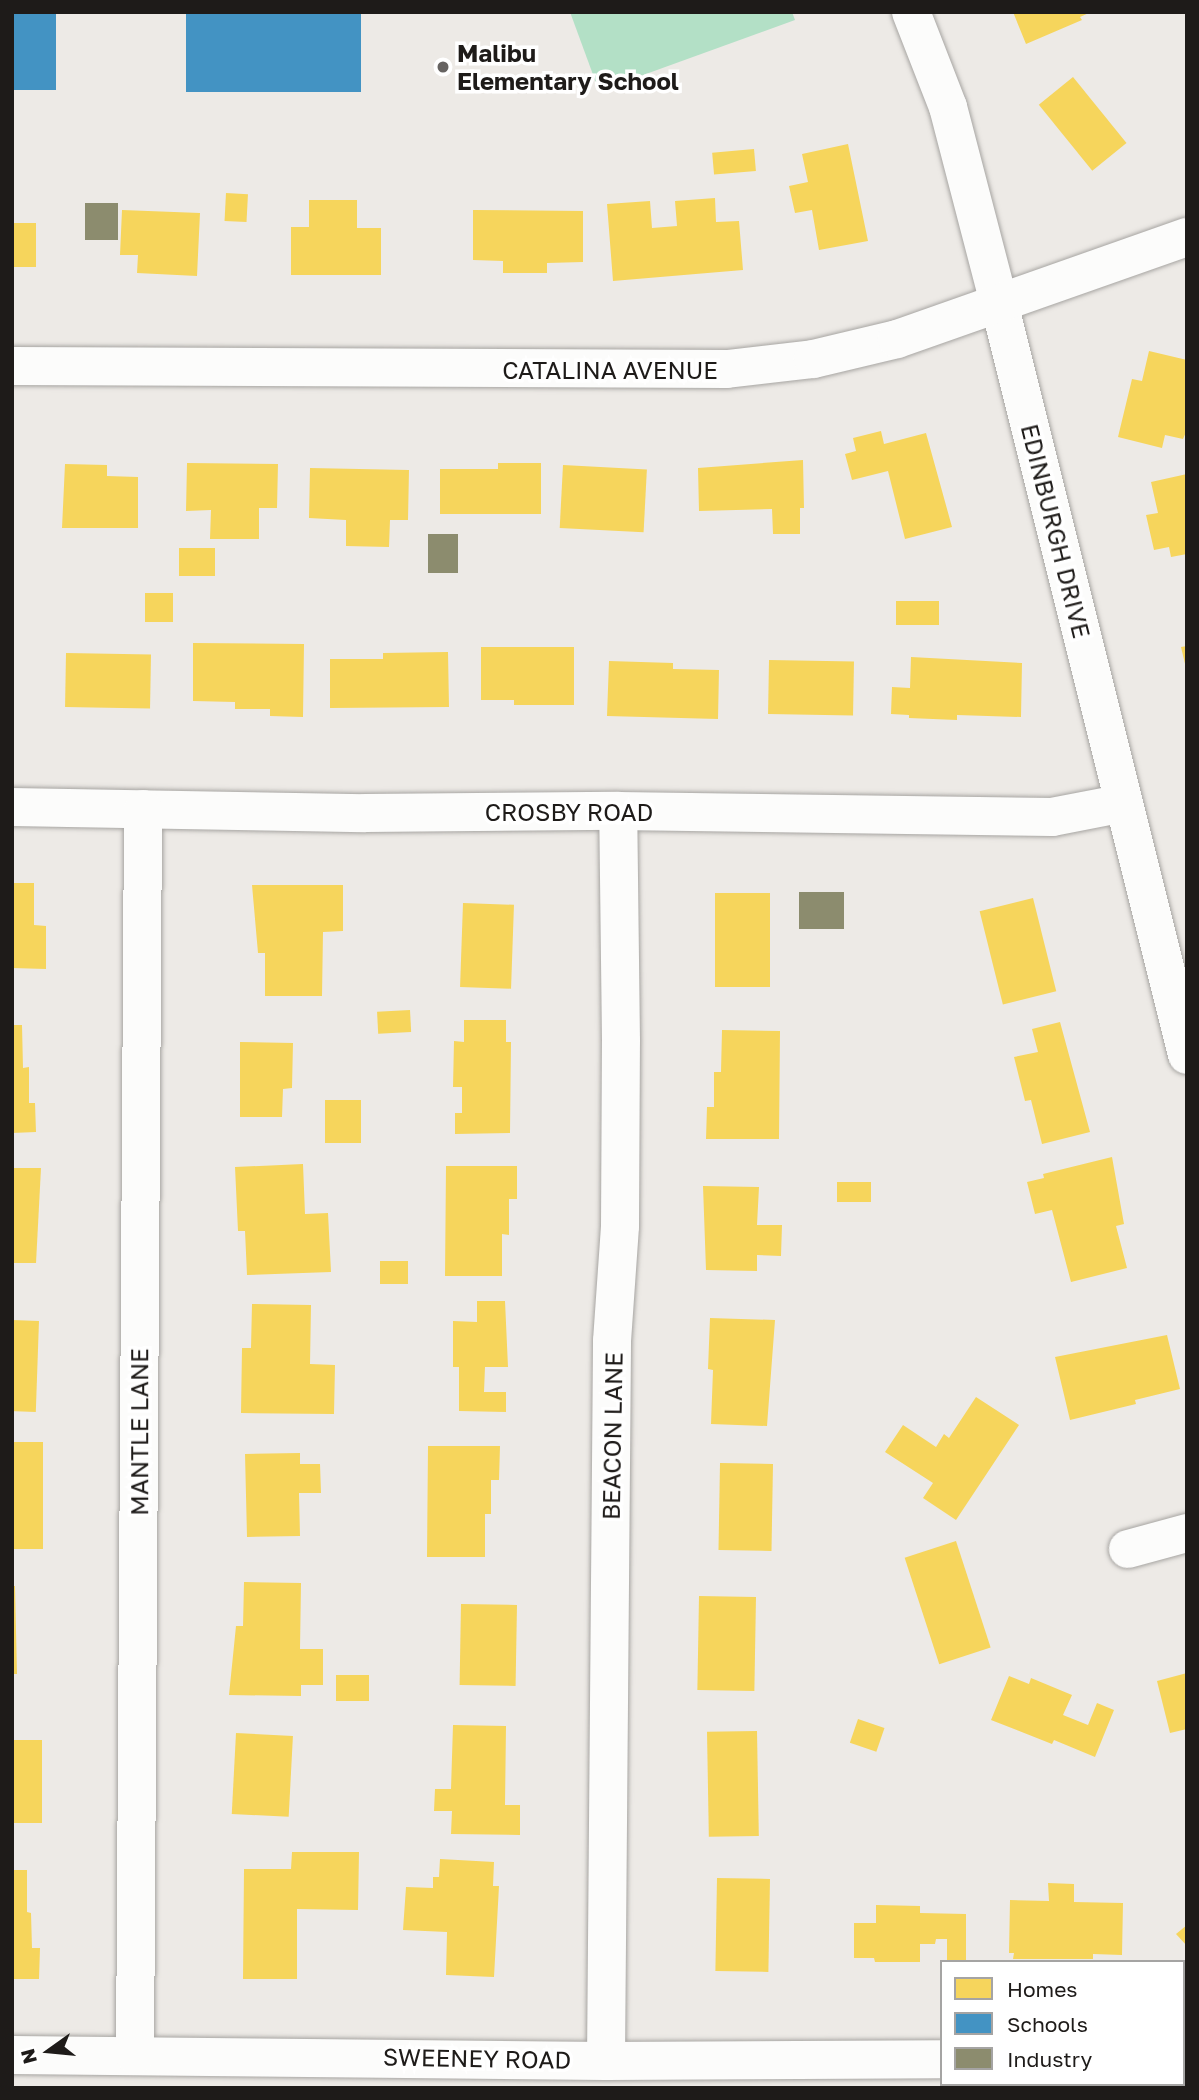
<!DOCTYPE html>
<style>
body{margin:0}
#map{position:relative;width:1199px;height:2100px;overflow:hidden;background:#edeae6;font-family:"Golos Text",sans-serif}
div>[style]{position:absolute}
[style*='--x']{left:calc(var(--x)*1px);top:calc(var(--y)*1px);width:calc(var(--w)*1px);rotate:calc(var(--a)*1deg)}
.green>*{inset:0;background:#b3e0c6}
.homes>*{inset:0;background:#f6d55c;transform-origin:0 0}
.schools>*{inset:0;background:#4393c3;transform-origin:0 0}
.industry>*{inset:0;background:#8c8c6e;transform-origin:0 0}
.roads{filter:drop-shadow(0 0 2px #a7a5a2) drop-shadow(0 0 2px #a7a5a2)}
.minor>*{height:38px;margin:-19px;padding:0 19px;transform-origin:19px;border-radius:19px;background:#fcfcfb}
.dots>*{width:19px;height:19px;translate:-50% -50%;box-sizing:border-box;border:4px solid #fff;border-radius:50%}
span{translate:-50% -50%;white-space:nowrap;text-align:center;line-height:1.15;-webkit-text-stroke:7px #fff;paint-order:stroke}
.poi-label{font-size:24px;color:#1e1b19;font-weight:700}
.left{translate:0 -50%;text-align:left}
.street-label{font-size:24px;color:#1e1b19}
.frame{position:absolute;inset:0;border:14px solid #1e1b19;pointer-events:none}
.legend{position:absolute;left:940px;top:1960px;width:245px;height:126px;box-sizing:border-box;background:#fff;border:2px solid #a5a4a3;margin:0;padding:9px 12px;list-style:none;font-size:21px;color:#1e1b19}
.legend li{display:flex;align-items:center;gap:14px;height:35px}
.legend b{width:35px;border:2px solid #a5a4a3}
.north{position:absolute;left:14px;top:2016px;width:70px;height:70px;-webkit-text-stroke:5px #fff;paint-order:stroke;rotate:255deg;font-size:19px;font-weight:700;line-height:28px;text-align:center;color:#1e1b19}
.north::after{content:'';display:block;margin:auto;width:24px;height:32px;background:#1e1b19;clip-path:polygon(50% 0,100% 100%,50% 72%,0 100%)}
</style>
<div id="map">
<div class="green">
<div style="clip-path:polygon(570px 12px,792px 12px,795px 20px,599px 91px)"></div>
</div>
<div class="homes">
<div style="clip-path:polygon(1013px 12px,1091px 12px,1080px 17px,1082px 20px,1026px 44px)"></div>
<div style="left:1073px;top:77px;width:85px;height:44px;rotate:51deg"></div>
<div style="clip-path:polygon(848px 144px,868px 241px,819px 250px,812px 210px,795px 213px,789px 186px,808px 182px,802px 154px)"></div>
<div style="left:754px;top:149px;width:22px;height:42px;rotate:85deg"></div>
<div style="left:226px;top:193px;width:22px;height:28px;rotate:3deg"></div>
<div style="clip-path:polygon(715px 198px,716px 222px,739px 221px,743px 270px,613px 281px,607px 204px,650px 201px,652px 228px,677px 226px,675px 201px)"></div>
<div style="clip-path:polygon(309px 200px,357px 200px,357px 228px,381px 228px,381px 275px,291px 275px,291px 227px,309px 227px)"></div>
<div style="clip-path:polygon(122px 210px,200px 213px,197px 276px,137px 273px,138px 255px,120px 255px)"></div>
<div style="clip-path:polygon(473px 210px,583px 211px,583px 262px,547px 263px,547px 273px,503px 273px,503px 261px,473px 260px)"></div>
<div style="left:12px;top:223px;width:24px;height:44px"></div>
<div style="clip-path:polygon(1149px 351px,1187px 360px,1187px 430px,1183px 439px,1165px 435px,1162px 448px,1118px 437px,1132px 379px,1142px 381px)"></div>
<div style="clip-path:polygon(881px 431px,884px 444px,926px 433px,952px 527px,905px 539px,888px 471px,852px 480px,845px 454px,856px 451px,853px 438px)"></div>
<div style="clip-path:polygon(803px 460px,804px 508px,800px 508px,800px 534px,773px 534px,772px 509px,699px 511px,698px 468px)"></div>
<div style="clip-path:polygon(187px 463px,278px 464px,277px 508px,259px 508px,259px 539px,210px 539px,211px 510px,186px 511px)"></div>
<div style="clip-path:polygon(498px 463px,541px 463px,541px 514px,440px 514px,440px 469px,498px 469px)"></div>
<div style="clip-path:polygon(65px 464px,107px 465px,107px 476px,138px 477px,138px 528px,62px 528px)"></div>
<div style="left:563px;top:465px;width:84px;height:63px;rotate:3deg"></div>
<div style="clip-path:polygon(310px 468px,409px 470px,408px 520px,390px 520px,389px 547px,346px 546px,346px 520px,309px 518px)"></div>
<div style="clip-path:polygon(1187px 474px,1187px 554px,1171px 557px,1169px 547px,1154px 550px,1146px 515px,1158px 513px,1151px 482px)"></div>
<div style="left:179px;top:548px;width:36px;height:28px"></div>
<div style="left:145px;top:593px;width:28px;height:29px"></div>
<div style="left:896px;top:601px;width:43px;height:24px"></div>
<div style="clip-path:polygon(193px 643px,304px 644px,303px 717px,270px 716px,270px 709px,235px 709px,235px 702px,193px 701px)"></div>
<div style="clip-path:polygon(1187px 646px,1187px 668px,1186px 668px,1181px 647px)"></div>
<div style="clip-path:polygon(481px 647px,574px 647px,574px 705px,514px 705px,514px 700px,481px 700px)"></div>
<div style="clip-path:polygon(448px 652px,449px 707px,330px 708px,330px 659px,383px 659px,383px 653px)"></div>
<div style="left:66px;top:653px;width:85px;height:54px;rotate:1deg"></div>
<div style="clip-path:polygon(911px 657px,1022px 663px,1021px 717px,957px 715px,957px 720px,909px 718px,909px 715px,891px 714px,892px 687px,910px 688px)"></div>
<div style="left:769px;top:660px;width:85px;height:54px;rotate:1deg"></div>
<div style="clip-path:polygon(609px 661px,673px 663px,673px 669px,719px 670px,718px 719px,607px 716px)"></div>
<div style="clip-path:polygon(12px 883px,34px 883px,34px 925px,46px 926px,46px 969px,12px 968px)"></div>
<div style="clip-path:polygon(252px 885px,343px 885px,343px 931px,323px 932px,322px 996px,265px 996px,265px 953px,258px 953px)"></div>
<div style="left:715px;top:893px;width:55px;height:94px"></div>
<div style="left:1033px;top:898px;width:96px;height:55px;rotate:76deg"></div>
<div style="left:463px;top:903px;width:51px;height:84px;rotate:2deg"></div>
<div style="left:410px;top:1010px;width:22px;height:33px;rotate:87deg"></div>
<div style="clip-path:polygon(464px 1020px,506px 1020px,506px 1042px,511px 1042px,510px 1133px,455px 1134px,455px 1113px,462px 1113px,462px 1087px,453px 1087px,454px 1041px,464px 1042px)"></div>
<div style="clip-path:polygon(1060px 1022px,1090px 1132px,1042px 1144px,1031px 1100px,1025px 1101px,1014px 1057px,1038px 1052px,1032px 1029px)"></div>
<div style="clip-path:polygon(12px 1025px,22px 1025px,23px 1068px,29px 1067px,29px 1103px,35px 1103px,36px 1132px,12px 1133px)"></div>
<div style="clip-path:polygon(722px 1030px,780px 1031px,779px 1139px,706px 1139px,707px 1107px,714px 1107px,714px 1072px,721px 1072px)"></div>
<div style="clip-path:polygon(240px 1042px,293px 1043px,292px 1088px,283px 1089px,282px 1117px,240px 1117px)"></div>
<div style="left:325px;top:1100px;width:36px;height:43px"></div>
<div style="clip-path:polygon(1112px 1157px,1124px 1224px,1116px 1226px,1127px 1268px,1071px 1282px,1052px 1210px,1035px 1214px,1027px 1182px,1044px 1178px,1043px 1174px)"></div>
<div style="clip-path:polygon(303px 1164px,305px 1214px,328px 1213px,331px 1272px,247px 1275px,245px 1231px,238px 1231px,235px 1167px)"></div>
<div style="clip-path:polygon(446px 1166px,517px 1166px,517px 1199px,509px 1199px,509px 1235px,502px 1234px,502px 1276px,445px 1276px)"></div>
<div style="clip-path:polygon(12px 1168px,41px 1168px,36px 1263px,12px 1263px)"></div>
<div style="left:871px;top:1182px;width:20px;height:34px;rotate:90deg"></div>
<div style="clip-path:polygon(703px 1186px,759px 1187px,757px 1225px,782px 1225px,781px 1256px,757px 1255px,757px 1271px,706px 1270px)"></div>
<div style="left:380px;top:1261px;width:28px;height:23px"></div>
<div style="clip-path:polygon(477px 1301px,505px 1301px,508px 1367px,485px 1367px,484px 1392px,506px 1392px,506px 1412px,459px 1411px,459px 1367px,453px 1367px,453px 1321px,477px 1322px)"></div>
<div style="clip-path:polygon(252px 1304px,311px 1305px,310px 1364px,335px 1365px,334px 1414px,241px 1413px,242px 1348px,251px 1348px)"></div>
<div style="clip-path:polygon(710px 1318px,775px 1320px,767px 1426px,711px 1424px,713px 1370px,708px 1369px)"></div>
<div style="left:12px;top:1320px;width:27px;height:91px;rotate:2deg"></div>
<div style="clip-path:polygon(1167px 1335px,1180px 1389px,1135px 1400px,1136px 1404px,1070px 1420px,1055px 1357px)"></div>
<div style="clip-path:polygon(976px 1397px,1019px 1425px,956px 1520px,923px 1498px,933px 1483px,885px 1452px,903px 1425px,936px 1447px,944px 1434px,949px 1438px)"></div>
<div style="left:12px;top:1442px;width:31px;height:107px"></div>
<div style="clip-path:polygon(428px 1446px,500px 1446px,499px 1480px,491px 1480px,491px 1514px,485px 1514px,485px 1557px,427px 1557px)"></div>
<div style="clip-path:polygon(300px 1453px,300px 1464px,320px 1464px,321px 1493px,299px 1493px,300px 1536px,247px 1537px,245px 1454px)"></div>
<div style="left:773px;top:1464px;width:87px;height:53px;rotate:91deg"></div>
<div style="left:956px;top:1541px;width:112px;height:54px;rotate:72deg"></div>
<div style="clip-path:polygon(244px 1582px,301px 1583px,300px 1649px,323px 1649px,323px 1685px,301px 1685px,301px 1696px,229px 1695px,236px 1626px,243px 1626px)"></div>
<div style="clip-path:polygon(12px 1586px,15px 1586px,17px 1674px,12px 1674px)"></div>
<div style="left:699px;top:1596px;width:57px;height:94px;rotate:1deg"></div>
<div style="left:461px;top:1604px;width:56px;height:81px;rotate:1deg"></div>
<div style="clip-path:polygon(1187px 1673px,1187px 1729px,1170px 1733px,1157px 1681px)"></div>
<div style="left:336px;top:1675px;width:33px;height:26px"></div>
<div style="clip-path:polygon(1009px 1676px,1029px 1684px,1031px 1678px,1072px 1695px,1063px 1715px,1088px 1725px,1097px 1703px,1114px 1710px,1095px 1757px,1054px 1740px,1052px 1744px,991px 1720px)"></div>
<div style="left:858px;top:1719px;width:28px;height:25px;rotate:19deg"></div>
<div style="clip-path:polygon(453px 1725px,506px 1726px,505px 1805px,520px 1805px,520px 1835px,451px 1834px,452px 1811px,434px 1811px,435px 1789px,451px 1789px)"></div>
<div style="left:757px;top:1731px;width:105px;height:50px;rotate:89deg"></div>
<div style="left:236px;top:1733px;width:57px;height:81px;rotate:3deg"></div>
<div style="left:12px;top:1740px;width:30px;height:83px"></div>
<div style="clip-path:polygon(292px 1852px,359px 1852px,358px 1910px,297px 1909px,297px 1979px,243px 1979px,244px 1869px,291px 1869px)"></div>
<div style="clip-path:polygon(440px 1859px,494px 1862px,493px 1886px,499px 1886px,494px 1977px,446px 1975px,447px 1932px,403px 1930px,406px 1887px,433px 1888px,433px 1877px,439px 1877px)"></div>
<div style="clip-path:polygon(12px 1870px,27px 1870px,27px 1912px,31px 1913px,32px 1948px,40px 1948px,39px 1979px,12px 1979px)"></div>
<div style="left:717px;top:1878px;width:53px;height:93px;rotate:1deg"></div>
<div style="clip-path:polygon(1048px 1883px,1074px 1884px,1074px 1902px,1123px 1903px,1122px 1955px,1093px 1954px,1093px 1959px,1013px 1959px,1014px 1953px,1009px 1953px,1010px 1900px,1049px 1901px)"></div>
<div style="clip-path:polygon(876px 1905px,920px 1906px,920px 1913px,966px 1914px,966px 1962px,947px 1962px,947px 1939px,936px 1939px,935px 1944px,920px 1944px,920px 1962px,875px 1962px,874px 1958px,854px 1958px,854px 1923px,876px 1923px)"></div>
<div style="clip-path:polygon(1187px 1925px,1187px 1946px,1176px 1934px)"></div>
</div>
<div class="schools">
<div style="left:12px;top:12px;width:44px;height:78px"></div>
<div style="left:186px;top:12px;width:175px;height:80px"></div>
</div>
<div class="industry">
<div style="left:85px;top:203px;width:33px;height:37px"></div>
<div style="left:428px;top:534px;width:30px;height:39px"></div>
<div style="left:799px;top:892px;width:45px;height:37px"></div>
</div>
<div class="roads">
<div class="minor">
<div style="--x:911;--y:12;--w:102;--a:68.7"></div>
<div style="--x:948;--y:107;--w:203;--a:75.4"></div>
<div style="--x:999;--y:303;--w:775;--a:75.96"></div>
<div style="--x:12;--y:366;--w:715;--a:0.24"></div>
<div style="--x:727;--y:369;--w:87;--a:-6.6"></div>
<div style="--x:813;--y:359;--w:86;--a:-13.4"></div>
<div style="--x:897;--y:339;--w:307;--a:-19.4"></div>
<div style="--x:12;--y:807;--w:353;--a:1"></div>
<div style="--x:365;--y:813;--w:253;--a:-0.5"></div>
<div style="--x:618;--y:811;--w:434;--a:0.8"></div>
<div style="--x:1052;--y:817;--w:73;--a:-11"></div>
<div style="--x:1128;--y:1549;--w:61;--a:-15.2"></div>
<div style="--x:12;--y:2055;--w:594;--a:0.58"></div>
<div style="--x:606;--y:2061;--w:336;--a:-0.3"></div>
<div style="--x:135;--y:2055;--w:1246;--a:-89.63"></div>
<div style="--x:606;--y:2061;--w:720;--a:-89.52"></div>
<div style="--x:612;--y:1341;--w:115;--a:-86"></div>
<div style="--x:620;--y:1226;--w:185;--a:-89.7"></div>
<div style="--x:621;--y:1041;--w:230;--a:-90.7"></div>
<div style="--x:1183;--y:2064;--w:4;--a:14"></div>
</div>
</div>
<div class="dots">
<div style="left:443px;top:67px;background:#666361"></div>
</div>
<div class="poi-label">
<span class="left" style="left:457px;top:67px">Malibu<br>Elementary School</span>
</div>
<div class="street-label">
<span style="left:610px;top:370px">CATALINA AVENUE</span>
<span style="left:1056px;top:531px;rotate:76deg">EDINBURGH DRIVE</span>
<span style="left:569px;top:812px">CROSBY ROAD</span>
<span style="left:139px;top:1432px;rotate:-90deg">MANTLE LANE</span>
<span style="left:612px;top:1436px;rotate:-89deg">BEACON LANE</span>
<span style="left:477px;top:2058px;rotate:1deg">SWEENEY ROAD</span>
</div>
<div class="frame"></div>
<ul class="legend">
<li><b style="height:19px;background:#f6d55c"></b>Homes</li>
<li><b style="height:19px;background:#4393c3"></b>Schools</li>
<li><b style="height:19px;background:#8c8c6e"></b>Industry</li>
</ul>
<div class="north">N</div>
</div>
